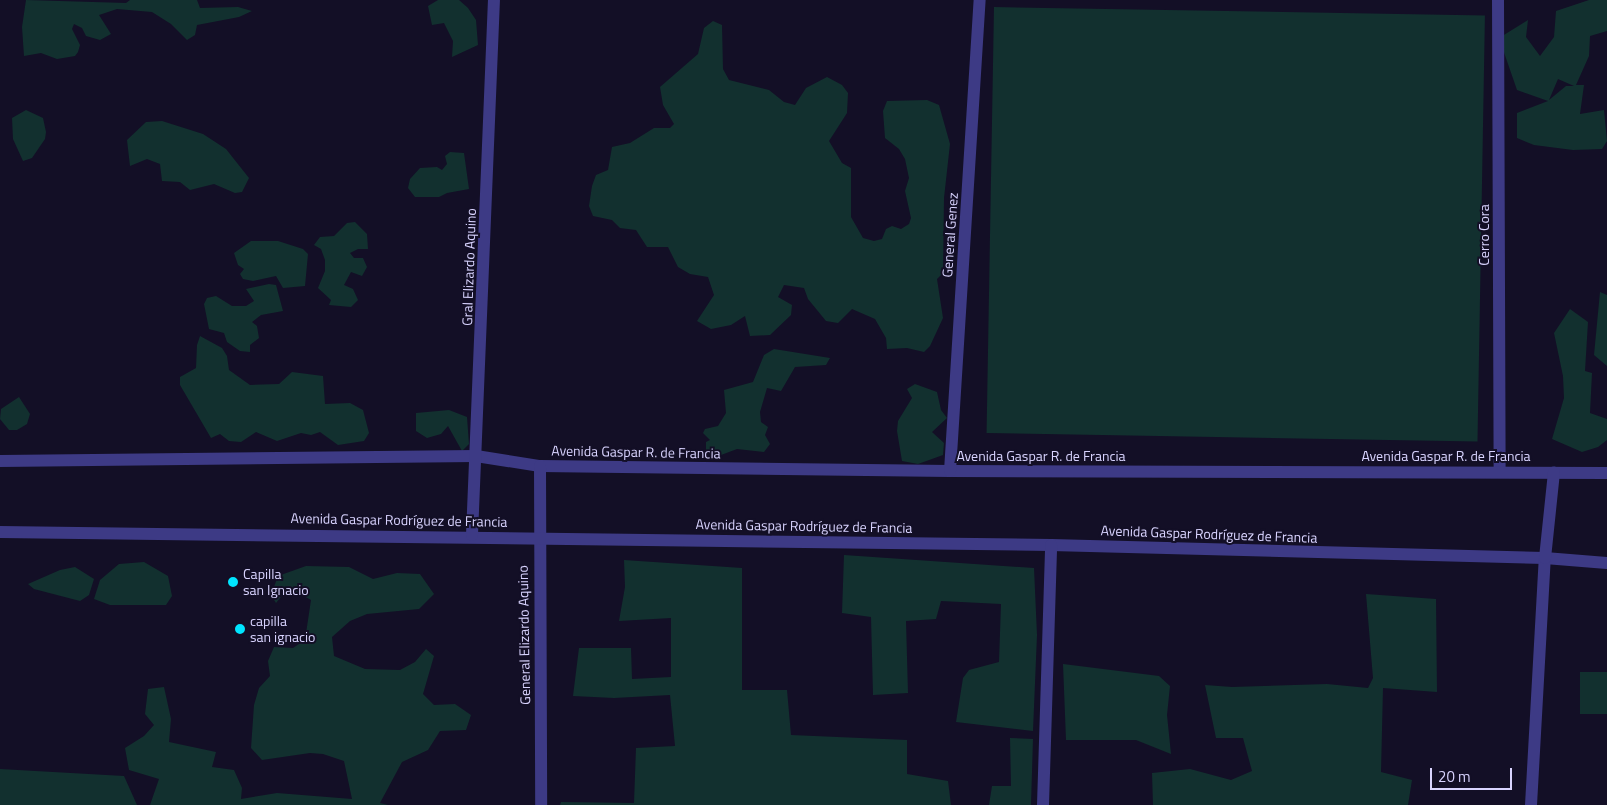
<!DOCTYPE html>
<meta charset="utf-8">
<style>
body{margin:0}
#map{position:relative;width:1607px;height:805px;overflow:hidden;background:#130f26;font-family:"Titillium Web",sans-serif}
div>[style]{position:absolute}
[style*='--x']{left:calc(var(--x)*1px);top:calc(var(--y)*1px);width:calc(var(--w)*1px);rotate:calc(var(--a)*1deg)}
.green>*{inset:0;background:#12302f;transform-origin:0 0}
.minor>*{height:12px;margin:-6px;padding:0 6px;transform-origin:6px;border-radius:6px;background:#3d3a85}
.dots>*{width:14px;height:14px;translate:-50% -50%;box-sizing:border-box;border:2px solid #130f26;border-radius:50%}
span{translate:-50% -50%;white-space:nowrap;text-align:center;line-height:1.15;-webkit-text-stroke:4px #130f26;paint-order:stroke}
.street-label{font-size:14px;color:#d9d4ff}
.poi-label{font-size:14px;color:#d9d4ff}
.left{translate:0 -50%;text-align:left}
.scale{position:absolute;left:1430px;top:768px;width:82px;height:22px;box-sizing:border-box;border:2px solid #d9d4ff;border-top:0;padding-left:6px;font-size:15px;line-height:18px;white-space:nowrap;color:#d9d4ff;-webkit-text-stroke:4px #130f26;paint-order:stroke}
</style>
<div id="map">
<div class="green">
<div style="clip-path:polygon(26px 0,126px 3px,130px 0,197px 0,200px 8px,238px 7px,252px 11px,239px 17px,197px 25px,195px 35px,187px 40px,171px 24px,152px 12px,117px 9px,99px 15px,111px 34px,100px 40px,86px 36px,82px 28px,74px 24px,72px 29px,80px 45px,78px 52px,75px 56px,57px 59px,41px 53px,24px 56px,22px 27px)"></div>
<div style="clip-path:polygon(438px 0,459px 0,468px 8px,476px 20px,478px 45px,452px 57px,453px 41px,444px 23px,432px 25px,428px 6px)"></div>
<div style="clip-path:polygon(evenodd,1589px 0,1607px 0,1607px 31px,1590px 36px,1589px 56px,1576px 85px,1584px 85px,1580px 114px,1604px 110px,1607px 141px,1602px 149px,1573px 150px,1534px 145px,1517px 138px,1517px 113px,1548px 101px,1517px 90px,1499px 38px,1528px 20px,1526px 37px,1540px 56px,1554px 37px,1556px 11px,1589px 0,1558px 79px,1574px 86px,1566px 86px,1549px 100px,1558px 79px)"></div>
<div style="left:994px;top:7px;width:491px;height:426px;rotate:1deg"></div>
<div style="clip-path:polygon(713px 21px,722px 25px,723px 69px,729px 80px,769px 90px,784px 102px,795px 105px,806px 88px,827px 77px,842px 85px,848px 93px,847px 113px,829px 141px,842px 163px,851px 168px,851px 217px,863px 238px,874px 241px,882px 239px,886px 229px,892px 226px,901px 229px,909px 224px,911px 218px,905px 191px,909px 178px,905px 159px,899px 149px,885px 138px,883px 111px,887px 101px,927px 100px,939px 105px,950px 144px,944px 198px,943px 273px,937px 279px,943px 318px,930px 346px,924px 352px,907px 348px,887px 349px,886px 338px,875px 319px,852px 309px,838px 323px,826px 321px,808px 299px,804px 288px,784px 285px,778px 297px,792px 305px,791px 315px,770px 335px,750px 336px,745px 316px,731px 325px,711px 329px,697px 321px,714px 295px,708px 277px,690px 274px,678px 267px,668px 247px,647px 247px,636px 230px,620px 228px,612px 220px,593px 216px,589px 206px,592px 186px,596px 175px,608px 170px,612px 147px,630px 143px,654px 128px,670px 128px,674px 124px,663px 105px,660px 87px,698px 54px,704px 28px)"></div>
<div style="clip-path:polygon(26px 110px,43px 118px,46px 132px,45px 139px,32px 158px,23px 161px,13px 139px,12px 118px)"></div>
<div style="clip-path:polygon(162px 121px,203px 134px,226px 149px,249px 178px,242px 192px,235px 193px,214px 184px,190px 190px,180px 182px,162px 181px,160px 164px,147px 159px,130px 166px,127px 140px,146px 122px)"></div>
<div style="clip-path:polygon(450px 152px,464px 153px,469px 189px,447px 193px,439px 197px,415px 197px,408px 188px,410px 179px,420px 168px,437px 167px,442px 170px,447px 164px,445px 156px)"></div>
<div style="clip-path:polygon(355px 222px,367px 234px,368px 249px,358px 249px,350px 253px,354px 258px,363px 258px,367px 267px,362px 276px,351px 272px,344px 285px,353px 289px,358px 300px,351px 307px,329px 305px,331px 300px,318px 288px,325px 271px,325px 260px,321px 249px,314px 245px,320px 237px,334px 236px,347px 223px)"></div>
<div style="clip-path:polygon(251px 241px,278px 241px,303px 249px,308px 254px,305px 286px,283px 288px,276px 276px,253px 281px,243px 279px,240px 274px,244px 269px,238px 265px,234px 253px)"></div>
<div style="clip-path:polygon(269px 284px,276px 285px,283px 311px,261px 315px,252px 322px,257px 326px,259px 338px,250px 345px,250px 352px,240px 351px,227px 342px,224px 333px,209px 329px,204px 304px,207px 298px,216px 296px,232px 306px,246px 306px,254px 301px,246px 289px)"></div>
<div style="clip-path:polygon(1600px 292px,1607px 295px,1607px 366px,1594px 355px)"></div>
<div style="clip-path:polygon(1570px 309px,1588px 322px,1585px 371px,1592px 373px,1590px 413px,1607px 419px,1607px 440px,1598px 447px,1582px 452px,1552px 439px,1564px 398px,1563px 376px,1554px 333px)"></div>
<div style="clip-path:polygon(200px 336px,222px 348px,227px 356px,229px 370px,250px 385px,279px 384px,292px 372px,323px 376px,325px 404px,350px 403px,363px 410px,369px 433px,364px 441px,338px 445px,320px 432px,311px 435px,301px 433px,277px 441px,256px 432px,241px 442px,229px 441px,220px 434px,211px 438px,180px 385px,180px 377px,196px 368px,197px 345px)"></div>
<div style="clip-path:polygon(774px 349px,830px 358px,826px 365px,795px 367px,781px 391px,767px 388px,760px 412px,761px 422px,768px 427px,765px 435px,770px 444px,764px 452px,737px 449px,721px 455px,706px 451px,706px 442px,710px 440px,703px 433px,705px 429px,718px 426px,726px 413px,724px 390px,753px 382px,764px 355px)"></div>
<div style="clip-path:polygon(915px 384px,937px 392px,941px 410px,947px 418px,932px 432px,944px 443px,943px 455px,918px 464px,902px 461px,897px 431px,898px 421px,912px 398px,907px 389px)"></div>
<div style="clip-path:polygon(19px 397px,30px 414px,27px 424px,17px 430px,9px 430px,0 419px,1px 409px)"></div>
<div style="clip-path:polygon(449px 410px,467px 417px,469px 444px,462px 451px,448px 426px,441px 434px,427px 438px,416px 431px,416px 413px)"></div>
<div style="clip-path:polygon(844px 555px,1034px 568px,1037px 635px,1033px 731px,956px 722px,963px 678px,969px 670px,999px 662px,1001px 604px,941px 601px,936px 619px,906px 621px,908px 693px,873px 695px,871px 617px,842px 613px)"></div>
<div style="clip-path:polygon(624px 560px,742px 568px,742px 690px,787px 690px,791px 735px,907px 740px,907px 774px,948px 781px,951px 805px,560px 805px,561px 802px,634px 803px,636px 748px,675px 746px,670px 695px,614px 698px,573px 696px,579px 648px,631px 648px,632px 679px,671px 677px,671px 618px,619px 621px,625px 587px)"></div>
<div style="clip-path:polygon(144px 562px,168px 576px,172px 596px,166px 605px,110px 605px,94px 599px,100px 580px,119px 564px)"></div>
<div style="clip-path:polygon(306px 566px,349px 567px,373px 579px,397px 573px,420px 574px,434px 594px,419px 609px,367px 614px,350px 621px,332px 637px,334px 656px,365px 669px,400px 670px,415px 662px,426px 649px,434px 656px,423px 694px,434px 705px,455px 704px,471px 715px,466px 730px,440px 731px,428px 750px,402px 762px,380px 803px,388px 805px,150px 805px,159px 779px,129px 770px,125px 748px,144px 736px,154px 725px,145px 714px,148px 689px,164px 687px,171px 719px,169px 742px,216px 752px,212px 767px,234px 770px,242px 788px,241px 799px,277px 793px,352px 799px,344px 761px,323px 754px,310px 753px,262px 760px,251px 748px,254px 705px,259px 688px,270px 676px,268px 661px,274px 647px,293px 648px,305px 640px,311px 600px,297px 592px,284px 593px,276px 603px,271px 595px,278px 576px)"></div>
<div style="clip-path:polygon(75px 567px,94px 579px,89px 595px,80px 601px,34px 589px,28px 584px,60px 570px)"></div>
<div style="clip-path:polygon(1366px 594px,1436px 599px,1437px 692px,1383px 688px,1381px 772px,1412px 780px,1408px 805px,1153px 805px,1152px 773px,1190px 769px,1231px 780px,1252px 771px,1243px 738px,1216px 738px,1205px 685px,1232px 687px,1327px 684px,1368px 688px,1373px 678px)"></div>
<div style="clip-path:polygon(1063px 664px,1159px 676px,1170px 686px,1167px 715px,1171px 754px,1136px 740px,1066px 740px)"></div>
<div style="left:1607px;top:672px;width:42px;height:27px;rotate:90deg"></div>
<div style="clip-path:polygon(1010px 738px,1033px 739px,1031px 805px,989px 805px,992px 786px,1011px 786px)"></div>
<div style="clip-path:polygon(0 769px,124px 776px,137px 805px,0 805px)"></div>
</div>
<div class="minor">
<div style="--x:1498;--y:0;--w:471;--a:89.8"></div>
<div style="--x:0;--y:461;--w:476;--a:-0.6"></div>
<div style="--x:476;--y:456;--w:65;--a:8.9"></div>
<div style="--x:540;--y:466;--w:410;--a:0.7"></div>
<div style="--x:950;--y:471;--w:657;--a:0.17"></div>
<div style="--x:540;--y:466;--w:339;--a:89.8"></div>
<div style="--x:950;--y:471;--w:472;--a:-86.4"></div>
<div style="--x:0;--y:532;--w:1051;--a:0.71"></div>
<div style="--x:1051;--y:545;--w:494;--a:1.5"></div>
<div style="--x:1545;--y:558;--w:62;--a:4.6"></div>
<div style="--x:472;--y:535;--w:535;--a:-87.65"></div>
<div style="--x:1043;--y:805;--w:260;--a:-88.2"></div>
<div style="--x:1531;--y:805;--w:247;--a:-86.8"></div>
<div style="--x:1545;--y:558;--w:86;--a:-84"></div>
</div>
<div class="dots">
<div style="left:233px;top:582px;background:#00e5ff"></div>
<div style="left:240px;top:629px;background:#00e5ff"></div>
</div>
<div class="street-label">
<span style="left:950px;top:235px;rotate:-86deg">General Genez</span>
<span style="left:1484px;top:235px;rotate:-90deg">Cerro Cora</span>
<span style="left:469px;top:267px;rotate:-88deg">Gral Elizardo Aquino</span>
<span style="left:636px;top:452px;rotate:1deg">Avenida Gaspar R. de Francia</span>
<span style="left:1041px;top:456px">Avenida Gaspar R. de Francia</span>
<span style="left:1446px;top:456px">Avenida Gaspar R. de Francia</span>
<span style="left:399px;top:520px;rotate:1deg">Avenida Gaspar Rodríguez de Francia</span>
<span style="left:804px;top:526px;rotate:1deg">Avenida Gaspar Rodríguez de Francia</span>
<span style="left:1209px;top:534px;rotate:2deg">Avenida Gaspar Rodríguez de Francia</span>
<span style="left:524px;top:635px;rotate:-91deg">General Elizardo Aquino</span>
</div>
<div class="poi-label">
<span class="left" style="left:243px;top:582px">Capilla<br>san Ignacio</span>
<span class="left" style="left:250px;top:629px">capilla<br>san ignacio</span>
</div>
<div class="scale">20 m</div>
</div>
